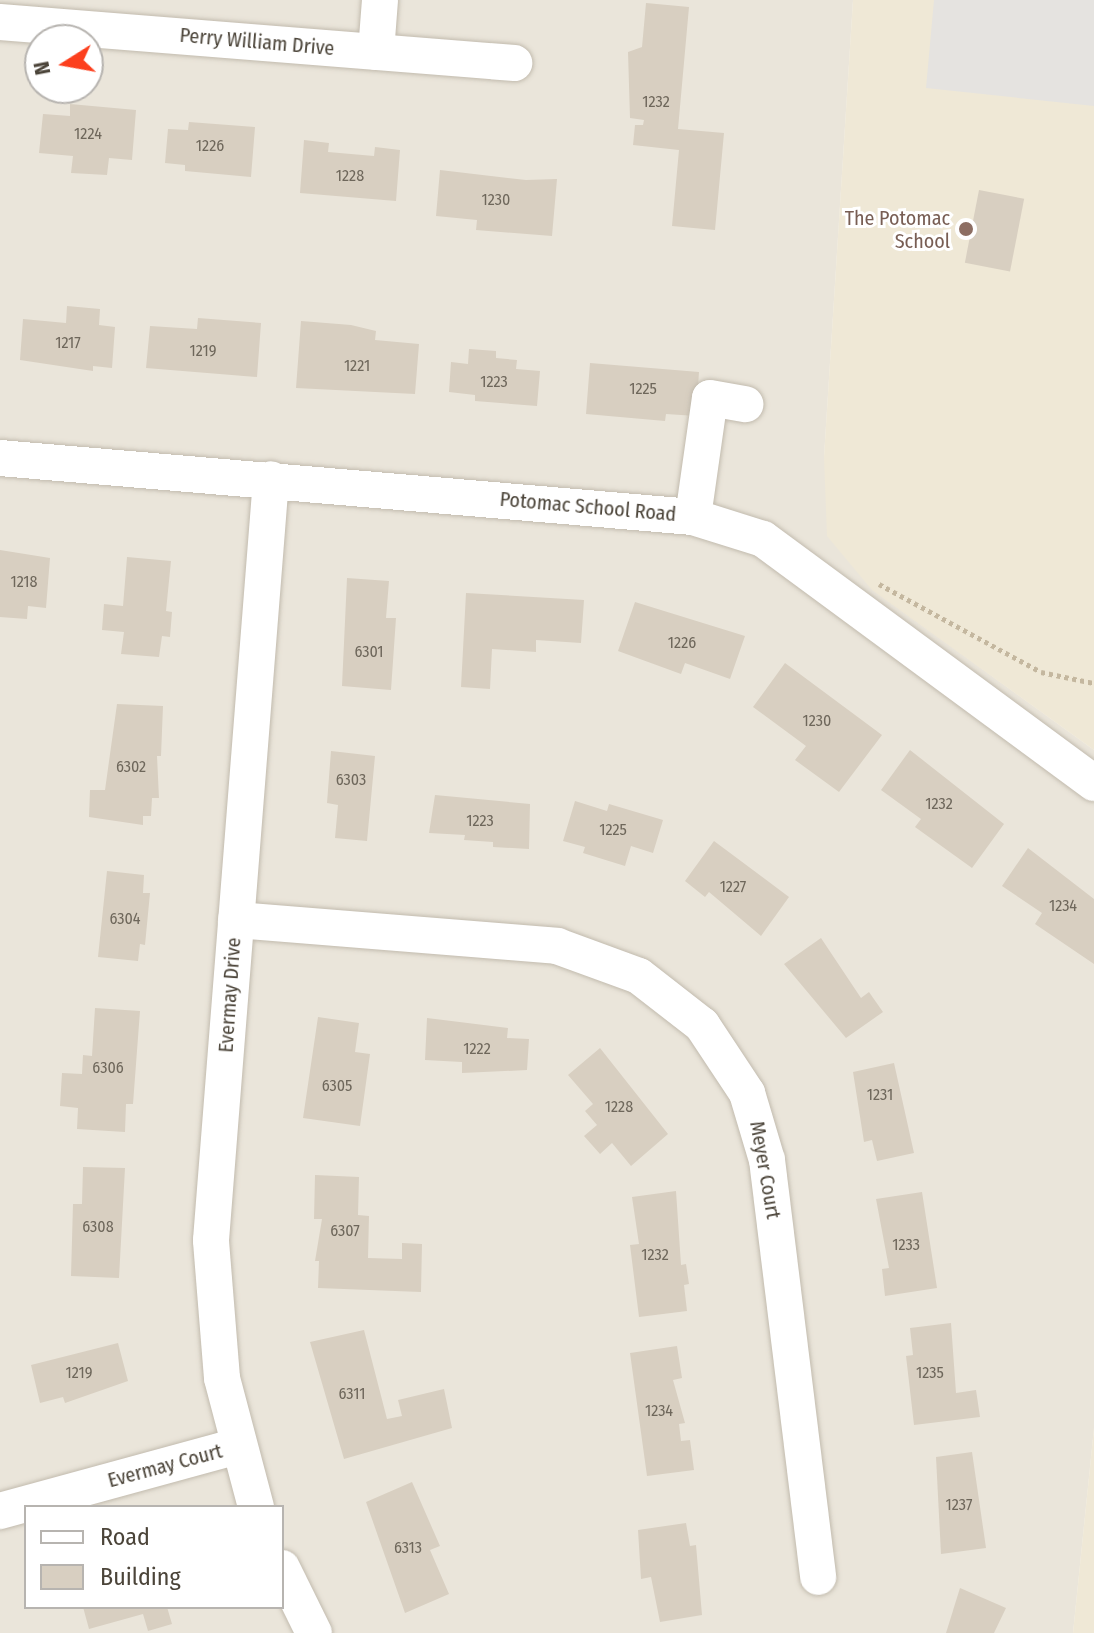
<!DOCTYPE html>
<style>
body{margin:0}
#map{position:relative;width:1094px;height:1633px;overflow:hidden;background:#f6f3ec;font-family:"Fira Sans Condensed",sans-serif}
div>[style]{position:absolute}
[style*='--x']{left:calc(var(--x)*1px);top:calc(var(--y)*1px);width:calc(var(--w)*1px);rotate:calc(var(--a)*1deg)}
.residential>*{inset:0;background:#eae5da}
.education>*{inset:0;background:#efe8d6}
.parking>*{inset:0;background:#e5e3e0}
.building>*{inset:0;background:#d8cfc1;transform-origin:0 0}
.path>*{height:5px;margin-top:-2.5px;transform-origin:0;background:repeating-linear-gradient(90deg,#c4b79f 0 4px,transparent 0 8px)}
.roads{filter:drop-shadow(0 0 2px #c2bbae) drop-shadow(0 0 2px #c2bbae)}
.minor>*{height:36px;margin:-18px;padding:0 18px;transform-origin:18px;border-radius:18px;background:#fff}
.dots>*{width:22px;height:22px;translate:-50% -50%;box-sizing:border-box;border:4px solid #fff;border-radius:50%}
span{translate:-50% -50%;white-space:nowrap;text-align:center;line-height:1.15;-webkit-text-stroke:6px #fff;paint-order:stroke}
.number-label{font-size:16px;color:#6e675b}
.number-label span{-webkit-text-stroke-width:0}
.street-label{font-size:20px;color:#4b4439}
.education-label{font-size:20px;color:#785e54}
.right{translate:-100% -50%;text-align:right}
.legend{position:absolute;left:24px;top:1505px;width:260px;height:104px;box-sizing:border-box;background:#fff;border:2px solid #b7b4b0;margin:0;padding:10px 14px;list-style:none;font-size:24px;color:#4b4439}
.legend li{display:flex;align-items:center;gap:16px;height:40px}
.legend b{width:40px;border:2px solid #b7b4b0}
.north{position:absolute;left:24px;top:24px;width:80px;height:80px;box-sizing:border-box;background:#fff;border:2px solid #b7b4b0;border-radius:50%;rotate:259deg;font-size:22px;font-weight:700;line-height:32px;text-align:center;color:#4b4439}
.north::after{content:'';display:block;margin:auto;width:28px;height:36px;background:#fc3f1d;clip-path:polygon(50% 0,100% 100%,50% 72%,0 100%)}
</style>
<div id="map">
<div class="residential">
<div style="clip-path:polygon(evenodd,0 0,853px 0,824px 457px,873px 590px,1094px 750px,1094px 1428px,1073px 1633px,0 1633px,0 0,40px 40px,88px 40px,88px 88px,40px 88px,40px 40px,0 0,26px 1507px,282px 1507px,282px 1607px,26px 1607px,26px 1507px)"></div>
</div>
<div class="education">
<div style="clip-path:polygon(853px 0,1094px 0,1094px 750px,872px 590px,827px 536px,824px 457px)"></div>
<div style="clip-path:polygon(1094px 1428px,1094px 1633px,1073px 1633px)"></div>
</div>
<div class="parking">
<div style="clip-path:polygon(934px 0,1094px 0,1094px 106px,926px 88px)"></div>
</div>
<div class="building">
<div style="clip-path:polygon(646px 3px,689px 7px,678px 129px,724px 133px,715px 230px,672px 226px,679px 150px,633px 145px,635px 125px,643px 125px,644px 120px,630px 118px,628px 52px,642px 47px)"></div>
<div style="clip-path:polygon(70px 104px,136px 110px,132px 160px,109px 158px,107px 175px,71px 173px,73px 156px,39px 153px,43px 114px,70px 116px)"></div>
<div style="clip-path:polygon(189px 122px,255px 127px,251px 177px,185px 171px,185px 165px,165px 163px,168px 129px,188px 130px)"></div>
<div style="clip-path:polygon(304px 140px,329px 143px,328px 152px,374px 156px,375px 147px,400px 150px,396px 201px,300px 193px)"></div>
<div style="clip-path:polygon(440px 170px,526px 180px,557px 179px,552px 236px,476px 230px,477px 220px,436px 216px)"></div>
<div style="left:979px;top:190px;width:46px;height:74px;rotate:11deg"></div>
<div style="clip-path:polygon(67px 306px,100px 309px,99px 325px,115px 327px,112px 368px,93px 366px,93px 371px,20px 360px,23px 319px,66px 323px)"></div>
<div style="clip-path:polygon(198px 318px,261px 323px,257px 377px,146px 368px,150px 326px,197px 329px)"></div>
<div style="clip-path:polygon(301px 321px,351px 325px,376px 331px,375px 340px,419px 344px,415px 394px,296px 388px)"></div>
<div style="clip-path:polygon(469px 349px,496px 351px,496px 358px,517px 360px,516px 369px,540px 371px,537px 406px,475px 401px,475px 395px,449px 392px,451px 362px,468px 364px)"></div>
<div style="clip-path:polygon(590px 363px,699px 372px,696px 416px,666px 414px,665px 421px,586px 414px)"></div>
<div style="clip-path:polygon(0 550px,50px 558px,46px 608px,28px 606px,27px 619px,0 617px)"></div>
<div style="clip-path:polygon(127px 557px,171px 561px,166px 611px,172px 612px,170px 637px,162px 636px,159px 657px,121px 654px,124px 632px,102px 630px,104px 604px,123px 606px)"></div>
<div style="clip-path:polygon(347px 578px,389px 581px,386px 618px,396px 618px,391px 690px,342px 686px)"></div>
<div style="clip-path:polygon(466px 593px,584px 600px,581px 643px,536px 640px,536px 652px,492px 649px,490px 689px,461px 687px)"></div>
<div style="clip-path:polygon(635px 602px,745px 636px,730px 679px,685px 663px,681px 674px,618px 651px)"></div>
<div style="clip-path:polygon(785px 663px,882px 735px,839px 792px,795px 760px,806px 746px,753px 707px)"></div>
<div style="clip-path:polygon(117px 704px,163px 706px,161px 756px,157px 756px,159px 798px,152px 798px,151px 816px,143px 816px,143px 825px,89px 817px,90px 790px,105px 790px)"></div>
<div style="clip-path:polygon(910px 750px,1004px 824px,972px 868px,915px 827px,921px 819px,881px 790px)"></div>
<div style="clip-path:polygon(331px 751px,375px 756px,367px 841px,335px 838px,338px 805px,327px 803px)"></div>
<div style="clip-path:polygon(435px 795px,530px 804px,529px 849px,493px 847px,493px 842px,464px 840px,465px 835px,429px 833px)"></div>
<div style="clip-path:polygon(575px 801px,607px 811px,609px 804px,663px 820px,653px 853px,631px 846px,625px 866px,583px 853px,585px 847px,563px 841px)"></div>
<div style="clip-path:polygon(714px 841px,789px 897px,761px 936px,709px 892px,705px 897px,685px 881px)"></div>
<div style="clip-path:polygon(1028px 848px,1094px 899px,1094px 964px,1035px 924px,1042px 913px,1002px 886px)"></div>
<div style="clip-path:polygon(107px 871px,144px 875px,143px 893px,150px 893px,145px 945px,140px 944px,138px 961px,98px 957px)"></div>
<div style="clip-path:polygon(821px 938px,861px 998px,869px 992px,883px 1012px,846px 1038px,784px 964px)"></div>
<div style="clip-path:polygon(95px 1008px,140px 1011px,133px 1104px,126px 1104px,125px 1132px,77px 1129px,78px 1108px,60px 1106px,62px 1073px,82px 1074px,83px 1055px,92px 1056px)"></div>
<div style="clip-path:polygon(318px 1017px,359px 1023px,355px 1052px,370px 1054px,360px 1126px,303px 1118px)"></div>
<div style="clip-path:polygon(427px 1018px,508px 1028px,507px 1038px,529px 1039px,527px 1070px,462px 1073px,462px 1062px,425px 1060px)"></div>
<div style="clip-path:polygon(600px 1048px,668px 1134px,631px 1166px,612px 1143px,600px 1154px,584px 1136px,597px 1125px,585px 1111px,593px 1104px,568px 1075px)"></div>
<div style="clip-path:polygon(894px 1063px,914px 1153px,877px 1161px,872px 1140px,864px 1142px,853px 1072px)"></div>
<div style="clip-path:polygon(83px 1167px,125px 1168px,119px 1278px,71px 1276px,73px 1204px,82px 1204px)"></div>
<div style="clip-path:polygon(315px 1175px,359px 1177px,358px 1215px,369px 1216px,368px 1258px,402px 1259px,402px 1243px,422px 1244px,421px 1292px,318px 1288px,319px 1261px,315px 1261px,322px 1219px,314px 1219px)"></div>
<div style="clip-path:polygon(676px 1191px,681px 1265px,686px 1264px,689px 1284px,684px 1285px,687px 1311px,639px 1317px,630px 1245px,639px 1244px,632px 1197px)"></div>
<div style="clip-path:polygon(922px 1192px,937px 1288px,885px 1296px,882px 1269px,889px 1268px,876px 1199px)"></div>
<div style="clip-path:polygon(951px 1323px,956px 1393px,976px 1390px,980px 1417px,914px 1425px,906px 1356px,913px 1355px,910px 1328px)"></div>
<div style="clip-path:polygon(364px 1330px,387px 1419px,402px 1416px,398px 1400px,444px 1389px,452px 1428px,344px 1459px,310px 1342px)"></div>
<div style="clip-path:polygon(118px 1343px,128px 1381px,65px 1403px,63px 1397px,40px 1403px,31px 1365px)"></div>
<div style="clip-path:polygon(677px 1346px,682px 1378px,673px 1380px,685px 1423px,679px 1424px,681px 1441px,690px 1440px,694px 1470px,647px 1476px,630px 1353px)"></div>
<div style="clip-path:polygon(972px 1452px,986px 1548px,941px 1554px,936px 1457px)"></div>
<div style="clip-path:polygon(412px 1482px,440px 1546px,430px 1550px,449px 1594px,405px 1613px,366px 1502px)"></div>
<div style="clip-path:polygon(686px 1523px,690px 1546px,696px 1545px,702px 1615px,660px 1622px,651px 1577px,641px 1579px,638px 1530px)"></div>
<div style="clip-path:polygon(960px 1588px,1006px 1608px,994px 1633px,946px 1633px)"></div>
<div style="clip-path:polygon(83px 1607px,167px 1607px,172px 1624px,148px 1631px,143px 1614px,89px 1629px)"></div>
</div>
<div class="path">
<div style="--x:879;--y:584;--w:184;--a:28.5"></div>
<div style="--x:1041;--y:672;--w:54;--a:11.7"></div>
</div>
<div class="roads">
<div class="minor">
<div style="--x:0;--y:22;--w:516;--a:4.56"></div>
<div style="--x:376;--y:52;--w:52;--a:-85.6"></div>
<div style="--x:0;--y:458;--w:696;--a:4.87"></div>
<div style="--x:693;--y:517;--w:73;--a:17.4"></div>
<div style="--x:763;--y:539;--w:411;--a:36.4"></div>
<div style="--x:693;--y:517;--w:120;--a:-81.9"></div>
<div style="--x:710;--y:398;--w:36;--a:10"></div>
<div style="--x:236;--y:920;--w:322;--a:4.6"></div>
<div style="--x:557;--y:946;--w:87;--a:20.1"></div>
<div style="--x:639;--y:976;--w:80;--a:37.9"></div>
<div style="--x:702;--y:1025;--w:82;--a:56.5"></div>
<div style="--x:747;--y:1093;--w:70;--a:73.4"></div>
<div style="--x:767;--y:1160;--w:420;--a:83"></div>
<div style="--x:256;--y:1507;--w:133;--a:-104.8"></div>
<div style="--x:222;--y:1378;--w:138;--a:-94.6"></div>
<div style="--x:211;--y:1240;--w:763;--a:-85.49"></div>
<div style="--x:0;--y:1511;--w:246;--a:-15.3"></div>
<div style="--x:282;--y:1568;--w:72;--a:63.8"></div>
</div>
</div>
<div class="dots">
<div style="left:966px;top:229px;background:#8d6e63"></div>
</div>
<div class="number-label">
<span style="left:656px;top:102px">1232</span>
<span style="left:88px;top:134px">1224</span>
<span style="left:210px;top:146px">1226</span>
<span style="left:350px;top:176px">1228</span>
<span style="left:496px;top:200px">1230</span>
<span style="left:68px;top:343px">1217</span>
<span style="left:203px;top:351px">1219</span>
<span style="left:357px;top:366px">1221</span>
<span style="left:494px;top:382px">1223</span>
<span style="left:643px;top:389px">1225</span>
<span style="left:24px;top:582px">1218</span>
<span style="left:682px;top:643px">1226</span>
<span style="left:369px;top:652px">6301</span>
<span style="left:817px;top:721px">1230</span>
<span style="left:131px;top:767px">6302</span>
<span style="left:351px;top:780px">6303</span>
<span style="left:939px;top:804px">1232</span>
<span style="left:480px;top:821px">1223</span>
<span style="left:613px;top:830px">1225</span>
<span style="left:733px;top:887px">1227</span>
<span style="left:1063px;top:906px">1234</span>
<span style="left:125px;top:919px">6304</span>
<span style="left:477px;top:1049px">1222</span>
<span style="left:108px;top:1068px">6306</span>
<span style="left:337px;top:1086px">6305</span>
<span style="left:880px;top:1095px">1231</span>
<span style="left:619px;top:1107px">1228</span>
<span style="left:98px;top:1227px">6308</span>
<span style="left:345px;top:1231px">6307</span>
<span style="left:906px;top:1245px">1233</span>
<span style="left:655px;top:1255px">1232</span>
<span style="left:79px;top:1373px">1219</span>
<span style="left:930px;top:1373px">1235</span>
<span style="left:352px;top:1394px">6311</span>
<span style="left:659px;top:1411px">1234</span>
<span style="left:959px;top:1505px">1237</span>
<span style="left:408px;top:1548px">6313</span>
</div>
<div class="street-label">
<span style="left:257px;top:42px;rotate:5deg">Perry William Drive</span>
<span style="left:588px;top:507px;rotate:5deg">Potomac School Road</span>
<span style="left:230px;top:995px;rotate:-86deg">Evermay Drive</span>
<span style="left:765px;top:1170px;rotate:80deg">Meyer Court</span>
<span style="left:165px;top:1466px;rotate:-15deg">Evermay Court</span>
</div>
<div class="education-label">
<span class="right" style="left:950px;top:230px">The Potomac<br>School</span>
</div>
<ul class="legend">
<li><b style="height:10px;background:#fff"></b>Road</li>
<li><b style="height:22px;background:#d8cfc1"></b>Building</li>
</ul>
<div class="north">N</div>
</div>
